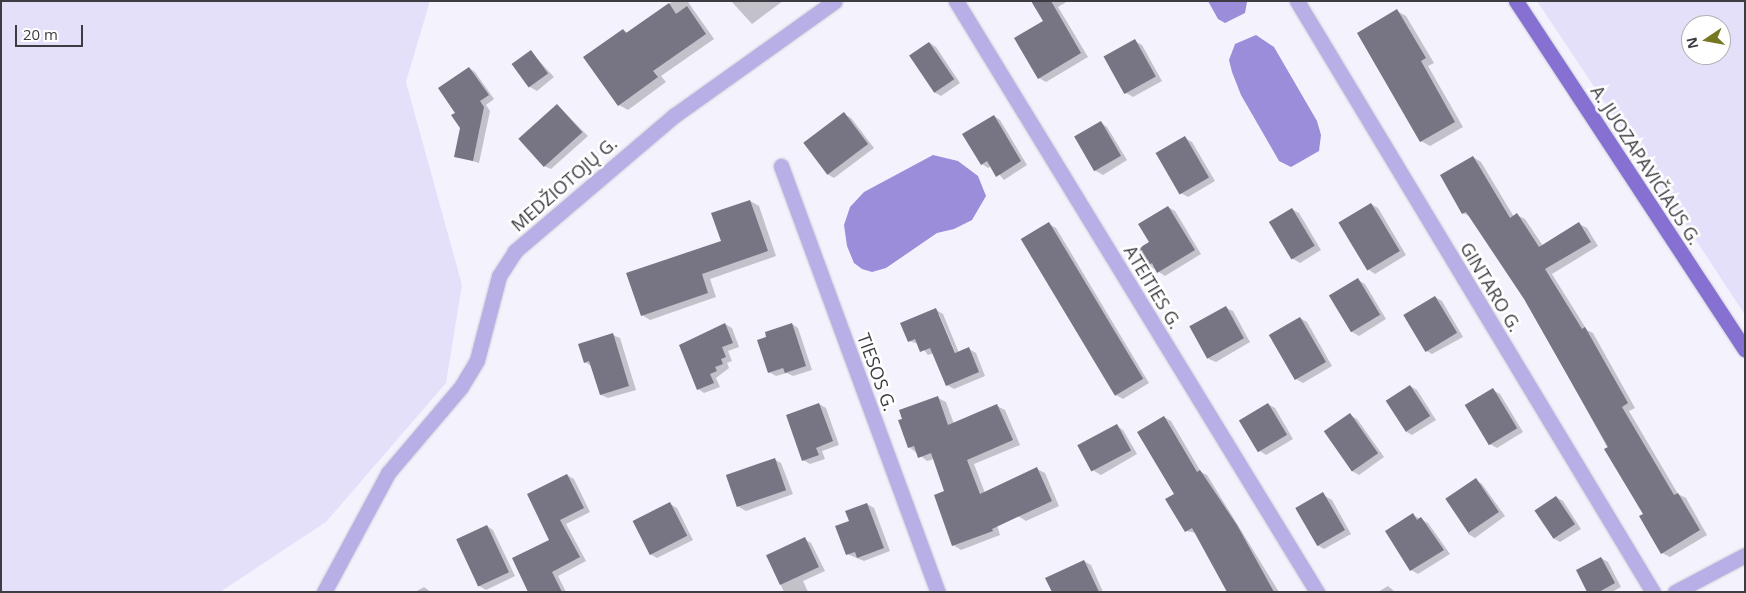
<!DOCTYPE html>
<meta charset="utf-8">
<style>
body{margin:0}
#map{position:relative;width:1746px;height:593px;overflow:hidden;background:#f4f3fd;font-family:"Open Sans",sans-serif}
div>[style]{position:absolute}
[style*='--x']{left:calc(var(--x)*1px);top:calc(var(--y)*1px);width:calc(var(--w)*1px);rotate:calc(var(--a)*1deg)}
.green>*{inset:0;background:#e4e0fa}
.water>*{inset:0;background:#9b8dd9}
.shadow>*{inset:0;background:#0003}
.building>*{inset:0;background:#777584;transform-origin:0 0}
.roads{filter:drop-shadow(0 0 1px #cfced8) drop-shadow(0 0 1px #cfced8)}
.minor>*{height:15px;margin:-7.5px;padding:0 7.5px;transform-origin:7.5px;border-radius:7.5px;background:#b7afe5}
.major>*{height:15px;margin:-7.5px;padding:0 7.5px;transform-origin:7.5px;border-radius:7.5px;background:#8671d2}
span{translate:-50% -50%;white-space:nowrap;text-align:center;line-height:1.15;-webkit-text-stroke:5px #fff;paint-order:stroke}
.street-label{font-size:18px;color:#3c3c42}
.frame{position:absolute;inset:0;border:2px solid #3c3c42;pointer-events:none}
.north{position:absolute;left:1681px;top:15px;width:50px;height:50px;box-sizing:border-box;background:#fff;border:1px solid #b1b1b3;border-radius:50%;rotate:258deg;font-size:14px;font-weight:700;line-height:20px;text-align:center;color:#3c3c42}
.north::after{content:'';display:block;margin:auto;width:18px;height:22px;background:#757820;clip-path:polygon(50% 0,100% 100%,50% 72%,0 100%)}
.scale{position:absolute;left:15px;top:25px;width:68px;height:22px;box-sizing:border-box;border:2px solid #3c3c42;border-top:0;padding-left:6px;font-size:15px;line-height:18px;white-space:nowrap;color:#3c3c42;-webkit-text-stroke:4px #fff;paint-order:stroke}
</style>
<div id="map">
<div class="green">
<div style="clip-path:polygon(1px 1px,430px 1px,406px 82px,462px 285px,446px 383px,326px 522px,220px 592px,1px 592px)"></div>
<div style="clip-path:polygon(evenodd,1537px 1px,1745px 1px,1745px 315px,1661px 187px,1537px 1px,1691px 25px,1721px 25px,1721px 55px,1691px 55px,1691px 25px)"></div>
</div>
<div class="water">
<div style="clip-path:polygon(1208px 1px,1247px 1px,1247px 2px,1245px 13px,1225px 23px,1218px 19px)"></div>
<div style="clip-path:polygon(1256px 35px,1274px 47px,1317px 121px,1321px 135px,1319px 151px,1291px 167px,1279px 161px,1241px 95px,1232px 72px,1229px 60px,1235px 44px)"></div>
<div style="clip-path:polygon(933px 155px,958px 161px,978px 176px,986px 196px,972px 220px,954px 229px,937px 233px,886px 268px,872px 272px,862px 269px,854px 263px,847px 246px,844px 225px,850px 207px,864px 192px)"></div>
</div>
<div class="shadow">
<div style="clip-path:polygon(673px 1px,688px 2px,714px 39px,661px 76px,666px 82px,628px 110px,619px 105px,623px 30px,628px 33px)"></div>
<div style="clip-path:polygon(731px 1px,783px 1px,752px 24px)"></div>
<div style="clip-path:polygon(1033px 1px,1068px 1px,1058px 7px,1088px 57px,1046px 82px,1039px 78px,1044px 21px)"></div>
<div style="clip-path:polygon(1397px 11px,1406px 16px,1434px 63px,1428px 66px,1463px 127px,1430px 146px,1421px 141px)"></div>
<div style="clip-path:polygon(1135px 41px,1142px 45px,1162px 81px,1133px 97px,1126px 93px)"></div>
<div style="clip-path:polygon(930px 43px,936px 47px,960px 83px,941px 96px,934px 92px)"></div>
<div style="clip-path:polygon(531px 52px,554px 77px,537px 91px,530px 87px)"></div>
<div style="clip-path:polygon(469px 68px,475px 72px,494px 99px,486px 105px,490px 111px,479px 163px,455px 156px,461px 128px,457px 113px)"></div>
<div style="clip-path:polygon(557px 105px,588px 136px,551px 169px,544px 166px)"></div>
<div style="clip-path:polygon(844px 114px,851px 118px,874px 148px,834px 178px,827px 174px)"></div>
<div style="clip-path:polygon(994px 116px,1000px 120px,1027px 165px,1004px 180px,992px 166px,988px 168px,982px 164px)"></div>
<div style="clip-path:polygon(1101px 123px,1107px 127px,1127px 160px,1103px 175px,1096px 171px)"></div>
<div style="clip-path:polygon(1185px 138px,1192px 142px,1215px 181px,1188px 197px,1181px 193px)"></div>
<div style="clip-path:polygon(1473px 157px,1481px 162px,1514px 217px,1517px 215px,1525px 219px,1543px 246px,1579px 224px,1587px 228px,1598px 246px,1552px 274px,1587px 330px,1593px 333px,1635px 408px,1629px 411px,1678px 494px,1686px 498px,1707px 535px,1670px 557px,1662px 553px,1644px 514px,1525px 298px,1471px 217px,1463px 213px)"></div>
<div style="clip-path:polygon(750px 201px,759px 206px,776px 256px,710px 279px,716px 297px,650px 320px,642px 315px,722px 241px)"></div>
<div style="clip-path:polygon(1371px 204px,1378px 208px,1406px 255px,1375px 274px,1369px 270px)"></div>
<div style="clip-path:polygon(1168px 207px,1175px 211px,1201px 254px,1165px 276px,1148px 265px,1151px 243px)"></div>
<div style="clip-path:polygon(1292px 209px,1299px 213px,1321px 250px,1300px 263px,1293px 259px)"></div>
<div style="clip-path:polygon(1049px 224px,1056px 228px,1149px 383px,1123px 399px,1116px 395px)"></div>
<div style="clip-path:polygon(1358px 280px,1365px 284px,1386px 319px,1359px 336px,1352px 332px)"></div>
<div style="clip-path:polygon(1435px 297px,1442px 301px,1463px 337px,1432px 354px,1425px 350px,1405px 314px)"></div>
<div style="clip-path:polygon(1226px 308px,1233px 311px,1250px 342px,1216px 362px,1209px 359px,1191px 327px)"></div>
<div style="clip-path:polygon(evenodd,936px 310px,943px 314px,959px 353px,969px 349px,976px 353px,985px 376px,954px 389px,947px 385px,934px 353px,928px 355px,919px 344px,909px 341px,936px 310px,937px 314px,939px 314px,958px 359px,956px 360px,937px 314px)"></div>
<div style="clip-path:polygon(1300px 318px,1307px 322px,1332px 366px,1303px 383px,1296px 379px)"></div>
<div style="clip-path:polygon(725px 324px,732px 328px,739px 347px,728px 351px,732px 361px,727px 363px,729px 368px,716px 378px,720px 387px,704px 393px,698px 389px)"></div>
<div style="clip-path:polygon(792px 324px,798px 328px,812px 370px,793px 376px,787px 373px,776px 376px,769px 372px)"></div>
<div style="clip-path:polygon(613px 335px,620px 338px,636px 390px,608px 398px,601px 395px,591px 366px,585px 362px)"></div>
<div style="clip-path:polygon(1410px 386px,1417px 390px,1436px 420px,1412px 435px,1405px 431px)"></div>
<div style="clip-path:polygon(1493px 390px,1500px 394px,1523px 432px,1497px 448px,1490px 444px)"></div>
<div style="clip-path:polygon(938px 398px,946px 402px,954px 424px,997px 406px,1005px 410px,1020px 445px,974px 464px,985px 493px,1037px 469px,1045px 473px,1059px 506px,1026px 521px,1018px 516px,994px 515px,1000px 535px,961px 550px,953px 545px,946px 492px,934px 459px,927px 461px,909px 447px)"></div>
<div style="clip-path:polygon(819px 404px,826px 408px,839px 445px,822px 451px,825px 459px,810px 464px,803px 460px)"></div>
<div style="clip-path:polygon(1268px 404px,1275px 408px,1293px 439px,1266px 455px,1260px 451px)"></div>
<div style="clip-path:polygon(1350px 415px,1357px 419px,1384px 457px,1359px 475px,1352px 471px)"></div>
<div style="clip-path:polygon(1164px 417px,1171px 421px,1201px 472px,1207px 475px,1279px 592px,1228px 592px,1196px 533px,1186px 531px,1176px 494px)"></div>
<div style="clip-path:polygon(1117px 426px,1123px 430px,1137px 454px,1101px 475px,1094px 471px)"></div>
<div style="clip-path:polygon(774px 459px,781px 463px,793px 494px,746px 511px,739px 507px)"></div>
<div style="clip-path:polygon(567px 475px,574px 479px,590px 512px,566px 524px,586px 561px,558px 576px,566px 592px,530px 592px,551px 540px)"></div>
<div style="clip-path:polygon(1476px 480px,1482px 484px,1505px 516px,1475px 538px,1468px 534px)"></div>
<div style="clip-path:polygon(1325px 496px,1332px 500px,1351px 534px,1324px 549px,1317px 545px,1296px 509px)"></div>
<div style="clip-path:polygon(1556px 497px,1563px 501px,1581px 529px,1560px 542px,1553px 538px)"></div>
<div style="clip-path:polygon(670px 504px,677px 508px,693px 540px,657px 558px,650px 554px)"></div>
<div style="clip-path:polygon(867px 504px,874px 508px,890px 551px,864px 561px,847px 554px,851px 522px)"></div>
<div style="clip-path:polygon(1413px 515px,1428px 523px,1450px 554px,1418px 574px,1411px 570px,1387px 531px)"></div>
<div style="clip-path:polygon(487px 526px,493px 530px,515px 576px,486px 590px,479px 586px)"></div>
<div style="clip-path:polygon(804px 539px,811px 543px,825px 571px,803px 581px,808px 592px,784px 592px,768px 556px)"></div>
<div style="clip-path:polygon(1601px 558px,1608px 562px,1621px 587px,1612px 592px,1589px 592px)"></div>
<div style="clip-path:polygon(1084px 561px,1091px 565px,1103px 592px,1053px 592px)"></div>
<div style="clip-path:polygon(1388px 586px,1395px 592px,1378px 592px)"></div>
<div style="clip-path:polygon(424px 587px,431px 592px,415px 592px)"></div>
</div>
<div class="building">
<div style="clip-path:polygon(1031px 1px,1051px 1px,1081px 53px,1038px 79px,1014px 38px,1043px 21px)"></div>
<div style="clip-path:polygon(669px 3px,676px 14px,687px 6px,706px 34px,653px 71px,658px 77px,618px 106px,583px 57px,623px 29px,626px 33px)"></div>
<div style="clip-path:polygon(1397px 9px,1426px 58px,1421px 61px,1455px 122px,1420px 142px,1357px 33px)"></div>
<div style="left:1135px;top:39px;width:43px;height:36px;rotate:61deg"></div>
<div style="left:929px;top:42px;width:45px;height:24px;rotate:56deg"></div>
<div style="left:531px;top:50px;width:29px;height:24px;rotate:54deg"></div>
<div style="clip-path:polygon(469px 67px,489px 95px,480px 101px,484px 107px,473px 161px,454px 157px,460px 128px,451px 115px,455px 113px,438px 88px)"></div>
<div style="left:557px;top:104px;width:38px;height:52px;rotate:48deg"></div>
<div style="left:844px;top:112px;width:40px;height:51px;rotate:53deg"></div>
<div style="clip-path:polygon(994px 115px,1021px 161px,996px 177px,987px 161px,981px 165px,962px 134px)"></div>
<div style="left:1101px;top:121px;width:40px;height:31px;rotate:60deg"></div>
<div style="left:1185px;top:136px;width:48px;height:34px;rotate:60deg"></div>
<div style="clip-path:polygon(1473px 156px,1510px 218px,1517px 213px,1539px 247px,1579px 222px,1591px 242px,1545px 269px,1582px 329px,1585px 327px,1628px 403px,1622px 407px,1674px 495px,1678px 493px,1700px 530px,1661px 554px,1639px 516px,1643px 514px,1604px 449px,1608px 447px,1524px 299px,1466px 212px,1462px 214px,1440px 175px)"></div>
<div style="clip-path:polygon(750px 200px,768px 251px,702px 274px,708px 293px,641px 316px,626px 273px,721px 241px,711px 213px)"></div>
<div style="left:1371px;top:203px;width:56px;height:38px;rotate:59deg"></div>
<div style="clip-path:polygon(1168px 206px,1195px 250px,1157px 273px,1152px 263px,1147px 266px,1136px 250px,1149px 242px,1138px 224px)"></div>
<div style="left:1292px;top:208px;width:44px;height:27px;rotate:59deg"></div>
<div style="left:1049px;top:222px;width:183px;height:33px;rotate:59deg"></div>
<div style="left:1358px;top:278px;width:43px;height:34px;rotate:59deg"></div>
<div style="left:1435px;top:296px;width:43px;height:37px;rotate:59deg"></div>
<div style="left:1226px;top:306px;width:37px;height:42px;rotate:61deg"></div>
<div style="clip-path:polygon(936px 308px,955px 353px,969px 347px,979px 372px,946px 386px,930px 348px,920px 352px,915px 339px,908px 342px,900px 323px)"></div>
<div style="left:1300px;top:317px;width:52px;height:36px;rotate:60deg"></div>
<div style="clip-path:polygon(725px 323px,733px 343px,722px 347px,726px 357px,721px 359px,723px 364px,715px 367px,717px 371px,710px 374px,714px 383px,697px 390px,679px 345px)"></div>
<div style="clip-path:polygon(792px 323px,806px 366px,785px 373px,783px 368px,768px 373px,757px 340px,766px 337px,765px 332px)"></div>
<div style="clip-path:polygon(613px 333px,629px 386px,600px 395px,589px 361px,584px 363px,578px 344px)"></div>
<div style="left:1410px;top:385px;width:37px;height:29px;rotate:57deg"></div>
<div style="left:1493px;top:388px;width:47px;height:33px;rotate:59deg"></div>
<div style="clip-path:polygon(938px 396px,948px 425px,997px 404px,1013px 440px,967px 460px,980px 494px,1037px 467px,1052px 501px,992px 529px,993px 531px,952px 546px,934px 495px,944px 491px,931px 453px,918px 458px,914px 446px,908px 448px,898px 420px,902px 419px,899px 410px)"></div>
<div style="clip-path:polygon(819px 403px,833px 441px,816px 448px,819px 455px,802px 461px,786px 415px)"></div>
<div style="left:1268px;top:403px;width:37px;height:34px;rotate:59deg"></div>
<div style="left:1350px;top:413px;width:49px;height:32px;rotate:55deg"></div>
<div style="clip-path:polygon(1164px 416px,1197px 472px,1200px 470px,1237px 525px,1274px 592px,1227px 592px,1192px 528px,1185px 532px,1165px 499px,1174px 494px,1137px 432px)"></div>
<div style="left:1117px;top:424px;width:30px;height:45px;rotate:62deg"></div>
<div style="left:775px;top:458px;width:34px;height:52px;rotate:71deg"></div>
<div style="clip-path:polygon(567px 474px,584px 508px,560px 520px,580px 557px,552px 572px,562px 592px,528px 592px,512px 558px,549px 540px,527px 494px)"></div>
<div style="left:1476px;top:478px;width:41px;height:37px;rotate:56deg"></div>
<div style="left:1323px;top:492px;width:44px;height:32px;rotate:60deg"></div>
<div style="left:1556px;top:496px;width:34px;height:26px;rotate:56deg"></div>
<div style="left:670px;top:502px;width:38px;height:42px;rotate:63deg"></div>
<div style="clip-path:polygon(867px 503px,884px 548px,857px 558px,855px 552px,846px 555px,835px 526px,849px 521px,845px 511px)"></div>
<div style="clip-path:polygon(1413px 513px,1417px 520px,1421px 517px,1444px 550px,1410px 571px,1385px 531px)"></div>
<div style="left:487px;top:525px;width:52px;height:34px;rotate:65deg"></div>
<div style="left:805px;top:537px;width:33px;height:43px;rotate:65deg"></div>
<div style="clip-path:polygon(1601px 557px,1615px 583px,1599px 592px,1587px 592px,1576px 570px)"></div>
<div style="clip-path:polygon(1084px 560px,1099px 592px,1052px 592px,1045px 578px)"></div>
</div>
<div class="roads">
<div class="minor">
<div style="--x:956;--y:1;--w:693;--a:58.58"></div>
<div style="--x:1297;--y:1;--w:690;--a:58.94"></div>
<div style="--x:781;--y:166;--w:454;--a:69.8"></div>
<div style="--x:324;--y:592;--w:135;--a:-61.7"></div>
<div style="--x:388;--y:473;--w:113;--a:-49.7"></div>
<div style="--x:461;--y:387;--w:31;--a:-59"></div>
<div style="--x:477;--y:360;--w:87;--a:-75.3"></div>
<div style="--x:499;--y:276;--w:30;--a:-57"></div>
<div style="--x:515;--y:251;--w:210;--a:-40.4"></div>
<div style="--x:675;--y:115;--w:196;--a:-35.5"></div>
<div style="--x:1675;--y:592;--w:79;--a:-27.9"></div>
</div>
<div class="major">
<div style="--x:1516;--y:1;--w:417;--a:56.7"></div>
</div>
</div>
<div class="street-label">
<span style="left:1646px;top:165px;rotate:57deg">A. JUOZAPAVIČIAUS G.</span>
<span style="left:564px;top:184px;rotate:-41deg">MEDŽIOTOJŲ G.</span>
<span style="left:1153px;top:287px;rotate:59deg">ATEITIES G.</span>
<span style="left:1491px;top:287px;rotate:59deg">GINTARO G.</span>
<span style="left:877px;top:372px;rotate:70deg">TIESOS G.</span>
</div>
<div class="frame"></div>
<div class="north">N</div>
<div class="scale">20 m</div>
</div>
